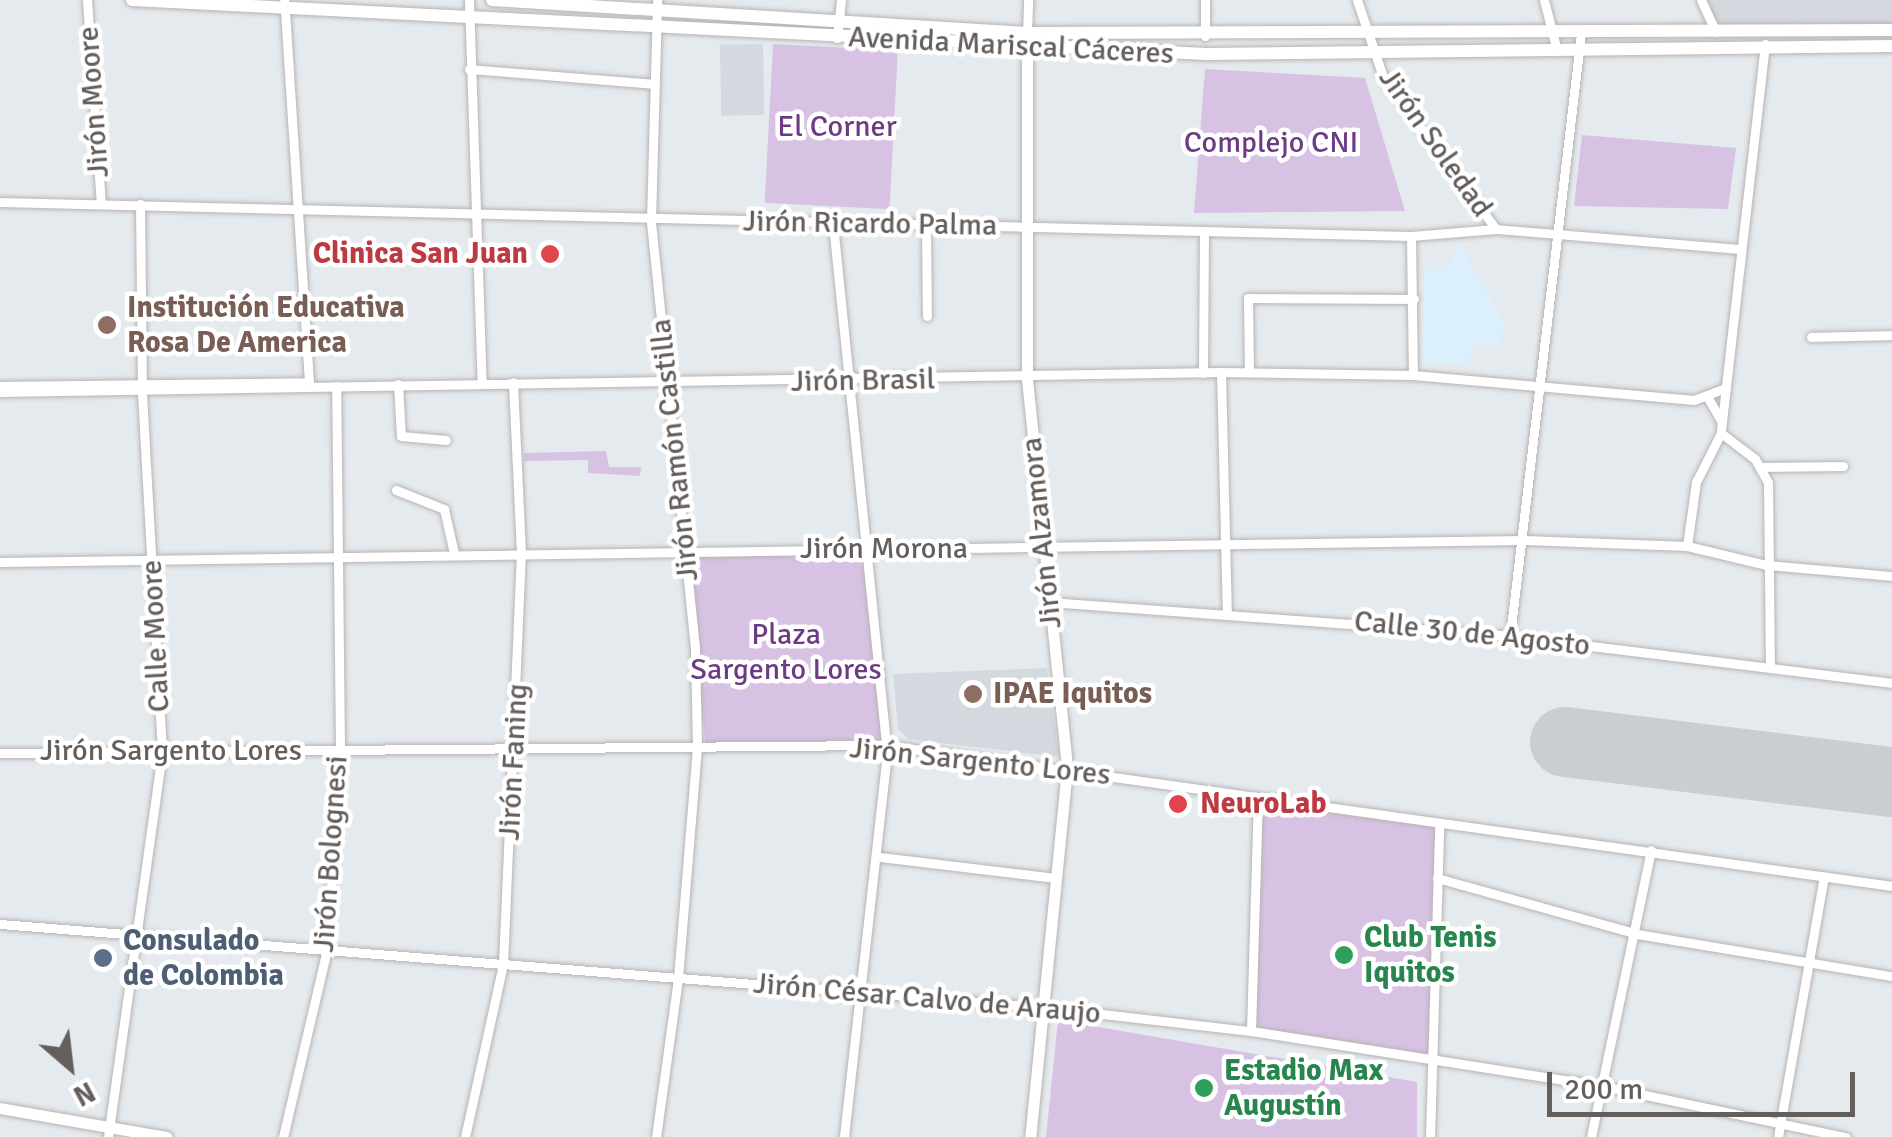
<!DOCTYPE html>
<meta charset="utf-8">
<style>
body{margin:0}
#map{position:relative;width:1892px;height:1137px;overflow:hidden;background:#e4eaee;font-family:Signika,sans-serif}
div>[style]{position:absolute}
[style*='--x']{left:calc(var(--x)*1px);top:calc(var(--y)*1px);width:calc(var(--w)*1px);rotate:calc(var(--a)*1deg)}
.commercial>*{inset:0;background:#dbeffc}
.education>*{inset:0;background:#d3d9de;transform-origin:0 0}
.green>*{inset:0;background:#d8c2e4;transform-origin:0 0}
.runway>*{height:70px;margin:-35px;padding:0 35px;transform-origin:35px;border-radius:35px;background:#cbced0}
.roads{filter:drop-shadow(0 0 2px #b9b3b2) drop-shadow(0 0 2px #b9b3b2)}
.minor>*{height:9px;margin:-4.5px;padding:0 4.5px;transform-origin:4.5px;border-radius:4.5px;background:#fff}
.tertiary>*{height:11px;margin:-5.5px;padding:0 5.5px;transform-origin:5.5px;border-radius:5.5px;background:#fff}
.secondary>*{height:12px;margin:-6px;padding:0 6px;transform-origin:6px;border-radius:6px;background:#fff}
.dots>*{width:28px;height:28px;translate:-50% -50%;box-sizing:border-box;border:5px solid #fff;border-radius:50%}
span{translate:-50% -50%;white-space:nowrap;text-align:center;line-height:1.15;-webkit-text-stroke:9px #fff;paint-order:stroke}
.street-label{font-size:30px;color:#645e5c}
.park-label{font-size:30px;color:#6d3b84}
.health-label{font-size:30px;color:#be3a42;font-weight:700}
.right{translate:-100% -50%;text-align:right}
.left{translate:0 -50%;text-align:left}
.education-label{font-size:30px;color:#785e54;font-weight:700}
.leisure-label{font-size:30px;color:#27864d;font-weight:700}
.service-label{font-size:30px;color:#4e5e75;font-weight:700}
.north{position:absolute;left:20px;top:1017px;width:100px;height:100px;-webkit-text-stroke:8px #fff;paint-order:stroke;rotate:152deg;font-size:28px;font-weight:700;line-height:40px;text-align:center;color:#645e5c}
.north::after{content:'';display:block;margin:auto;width:35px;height:45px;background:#645e5c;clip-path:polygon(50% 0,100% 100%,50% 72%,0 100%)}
.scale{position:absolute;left:1547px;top:1072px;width:308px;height:45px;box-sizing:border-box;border:5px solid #645e5c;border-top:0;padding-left:12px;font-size:30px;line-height:35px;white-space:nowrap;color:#645e5c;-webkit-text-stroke:8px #fff;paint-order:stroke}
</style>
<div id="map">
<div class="commercial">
<div style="clip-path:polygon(1457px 240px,1504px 322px,1501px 343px,1471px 347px,1470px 365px,1422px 362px,1424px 272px,1450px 264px)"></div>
</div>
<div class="education">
<div style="clip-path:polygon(1695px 0,1892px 0,1892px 25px,1712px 27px)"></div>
<div style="left:763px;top:44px;width:71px;height:43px;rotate:89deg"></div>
<div style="clip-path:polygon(1047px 668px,1059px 757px,908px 739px,898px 729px,893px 674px)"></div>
</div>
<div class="green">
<div style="left:773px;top:44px;width:125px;height:159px;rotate:3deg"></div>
<div style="clip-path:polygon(1205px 69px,1365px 78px,1405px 211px,1194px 213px)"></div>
<div style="clip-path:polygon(1582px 135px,1736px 148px,1728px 209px,1574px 206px)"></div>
<div style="clip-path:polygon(606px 451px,609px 467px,641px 467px,640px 476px,588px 473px,588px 460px,524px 461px,524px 453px)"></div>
<div style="clip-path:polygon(867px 547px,885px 745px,706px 747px,684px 550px)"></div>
<div style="clip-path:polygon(1258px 800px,1439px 826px,1432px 1063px,1251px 1031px)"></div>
<div style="clip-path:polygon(1058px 1020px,1417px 1082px,1417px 1137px,1046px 1137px)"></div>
</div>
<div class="runway">
<div style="--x:1565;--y:742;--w:329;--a:7"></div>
</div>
<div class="roads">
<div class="minor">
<div style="--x:87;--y:0;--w:203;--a:86.1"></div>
<div style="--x:469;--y:0;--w:382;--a:88.1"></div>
<div style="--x:1205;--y:0;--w:36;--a:90"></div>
<div style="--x:1357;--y:0;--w:81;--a:71.3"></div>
<div style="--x:1383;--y:77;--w:189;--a:53.4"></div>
<div style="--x:1544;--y:0;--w:53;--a:75.7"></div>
<div style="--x:1701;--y:0;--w:35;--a:65"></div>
<div style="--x:1027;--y:33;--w:33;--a:-88"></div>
<div style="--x:837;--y:38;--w:38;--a:-84"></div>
<div style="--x:1765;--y:44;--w:391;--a:96.5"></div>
<div style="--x:1721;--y:433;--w:43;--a:37.4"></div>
<div style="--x:1755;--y:459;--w:26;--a:61"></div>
<div style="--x:1768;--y:482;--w:184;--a:89.4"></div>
<div style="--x:469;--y:69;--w:186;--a:4.6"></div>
<div style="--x:0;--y:202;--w:1411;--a:1.38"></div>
<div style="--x:1411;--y:236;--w:85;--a:-4.7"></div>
<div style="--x:1496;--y:229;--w:243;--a:4.7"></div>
<div style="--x:833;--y:224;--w:532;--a:84.17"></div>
<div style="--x:887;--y:753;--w:386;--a:96.4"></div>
<div style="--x:926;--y:226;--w:90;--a:89.4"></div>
<div style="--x:1411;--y:236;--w:139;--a:89.2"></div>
<div style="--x:1811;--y:337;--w:81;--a:-1.4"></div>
<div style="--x:1221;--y:372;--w:239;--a:88.6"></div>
<div style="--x:1249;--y:372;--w:74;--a:-90.8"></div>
<div style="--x:1248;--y:298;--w:166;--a:0.3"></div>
<div style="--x:1203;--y:373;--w:141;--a:-89.6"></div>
<div style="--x:398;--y:384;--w:52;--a:86.7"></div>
<div style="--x:401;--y:436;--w:45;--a:5.1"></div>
<div style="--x:0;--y:386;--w:309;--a:-0.7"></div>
<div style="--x:309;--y:382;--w:383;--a:-93.7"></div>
<div style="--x:0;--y:392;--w:1221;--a:-0.94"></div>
<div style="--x:1221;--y:372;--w:192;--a:0.9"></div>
<div style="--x:1413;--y:375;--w:282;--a:5.1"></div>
<div style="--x:1694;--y:400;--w:33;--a:-21"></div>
<div style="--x:1708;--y:398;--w:28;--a:60"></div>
<div style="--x:1761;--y:467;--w:82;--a:-0.7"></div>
<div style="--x:396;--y:490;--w:52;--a:21.6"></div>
<div style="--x:444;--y:509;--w:45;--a:77.2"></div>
<div style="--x:1687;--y:546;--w:65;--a:-82"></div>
<div style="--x:1696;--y:482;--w:55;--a:-63"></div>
<div style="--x:0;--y:562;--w:1524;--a:-0.83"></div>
<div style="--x:1524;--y:540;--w:163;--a:2.1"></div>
<div style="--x:1687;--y:546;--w:81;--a:13.5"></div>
<div style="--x:1766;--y:565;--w:126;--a:5"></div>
<div style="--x:1050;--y:602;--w:461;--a:4.2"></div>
<div style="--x:1510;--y:636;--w:385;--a:7"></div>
<div style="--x:1510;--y:636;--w:607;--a:-83.28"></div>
<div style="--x:0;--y:753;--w:885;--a:-0.52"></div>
<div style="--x:885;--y:745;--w:1017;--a:7.97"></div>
<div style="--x:880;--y:857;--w:177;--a:6.8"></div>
<div style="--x:1437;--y:878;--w:208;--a:15.6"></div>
<div style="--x:1637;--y:934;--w:258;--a:9.4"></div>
<div style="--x:0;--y:924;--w:1045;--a:4.55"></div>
<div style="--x:1042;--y:1007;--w:210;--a:6.6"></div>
<div style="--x:1251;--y:1031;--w:356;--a:8.9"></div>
<div style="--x:1603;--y:1086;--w:248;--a:11.9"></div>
<div style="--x:1251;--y:1031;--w:231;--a:-88.3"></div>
<div style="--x:108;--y:1137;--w:390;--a:-82"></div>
<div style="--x:162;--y:751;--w:359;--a:-93.2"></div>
<div style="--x:142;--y:393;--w:189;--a:-90.6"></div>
<div style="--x:283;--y:1137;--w:192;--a:-76.8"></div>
<div style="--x:327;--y:950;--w:200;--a:-86.3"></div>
<div style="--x:340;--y:750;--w:364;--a:-90.6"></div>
<div style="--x:465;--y:1137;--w:177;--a:-77.6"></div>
<div style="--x:503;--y:964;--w:411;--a:-87.5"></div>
<div style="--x:521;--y:553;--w:171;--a:-92.7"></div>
<div style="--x:656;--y:1137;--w:161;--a:-82.1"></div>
<div style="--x:678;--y:978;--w:232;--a:-85.3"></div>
<div style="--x:697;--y:747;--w:99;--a:-91.2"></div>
<div style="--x:695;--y:648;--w:430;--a:-95.9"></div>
<div style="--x:651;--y:220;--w:220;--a:-88.4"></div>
<div style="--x:1430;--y:1137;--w:311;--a:-88.3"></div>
<div style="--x:1591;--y:1137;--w:293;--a:-78.2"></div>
<div style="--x:1778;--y:1137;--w:264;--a:-80"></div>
</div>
<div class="tertiary">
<div style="--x:1027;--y:40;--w:339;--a:90"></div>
<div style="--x:1027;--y:379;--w:392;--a:84.1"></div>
<div style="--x:1067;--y:769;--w:370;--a:95.7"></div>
<div style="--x:0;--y:1108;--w:169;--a:9.9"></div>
</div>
<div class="secondary">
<div style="--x:132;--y:0;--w:1075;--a:2.88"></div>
<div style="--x:1206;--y:54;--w:686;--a:-0.67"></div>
<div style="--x:492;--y:0;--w:536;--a:3.53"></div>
<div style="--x:1027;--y:33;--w:865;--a:-0.2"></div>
</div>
</div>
<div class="dots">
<div style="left:550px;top:254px;background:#e0444e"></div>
<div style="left:107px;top:325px;background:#8d6e63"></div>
<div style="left:973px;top:694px;background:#8d6e63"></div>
<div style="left:1178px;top:804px;background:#e0444e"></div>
<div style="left:1344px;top:955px;background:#2e9e5b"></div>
<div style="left:103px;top:958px;background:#5c6f8a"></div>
<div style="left:1204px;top:1088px;background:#2e9e5b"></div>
</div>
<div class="street-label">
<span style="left:1011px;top:46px;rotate:3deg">Avenida Mariscal Cáceres</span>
<span style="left:94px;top:102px;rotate:-94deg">Jirón Moore</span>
<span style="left:1435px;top:143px;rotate:55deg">Jirón Soledad</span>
<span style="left:870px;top:224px;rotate:1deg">Jirón Ricardo Palma</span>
<span style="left:863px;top:381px;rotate:-1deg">Jirón Brasil</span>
<span style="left:675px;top:450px;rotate:-96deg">Jirón Ramón Castilla</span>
<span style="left:1042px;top:533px;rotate:-96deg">Jirón Alzamora</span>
<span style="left:884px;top:549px">Jirón Morona</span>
<span style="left:1472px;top:634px;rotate:6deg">Calle 30 de Agosto</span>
<span style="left:156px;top:636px;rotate:-93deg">Calle Moore</span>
<span style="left:171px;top:751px">Jirón Sargento Lores</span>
<span style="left:514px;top:762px;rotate:-87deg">Jirón Faning</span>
<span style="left:980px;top:762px;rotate:6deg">Jirón Sargento Lores</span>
<span style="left:331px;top:854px;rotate:-86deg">Jirón Bolognesi</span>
<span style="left:927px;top:999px;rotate:5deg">Jirón César Calvo de Araujo</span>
</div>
<div class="park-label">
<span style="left:837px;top:127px">El Corner</span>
<span style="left:1271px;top:143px">Complejo CNI</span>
<span style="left:786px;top:652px">Plaza<br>Sargento Lores</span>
</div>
<div class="health-label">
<span class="right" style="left:528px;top:254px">Clinica San Juan</span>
<span class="left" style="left:1200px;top:804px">NeuroLab</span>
</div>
<div class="education-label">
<span class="left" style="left:127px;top:325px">Institución Educativa<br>Rosa De America</span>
<span class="left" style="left:993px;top:694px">IPAE Iquitos</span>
</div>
<div class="leisure-label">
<span class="left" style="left:1364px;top:955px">Club Tenis<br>Iquitos</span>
<span class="left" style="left:1224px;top:1088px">Estadio Max<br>Augustín</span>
</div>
<div class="service-label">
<span class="left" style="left:123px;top:958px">Consulado<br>de Colombia</span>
</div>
<div class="north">N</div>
<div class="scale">200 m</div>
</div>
